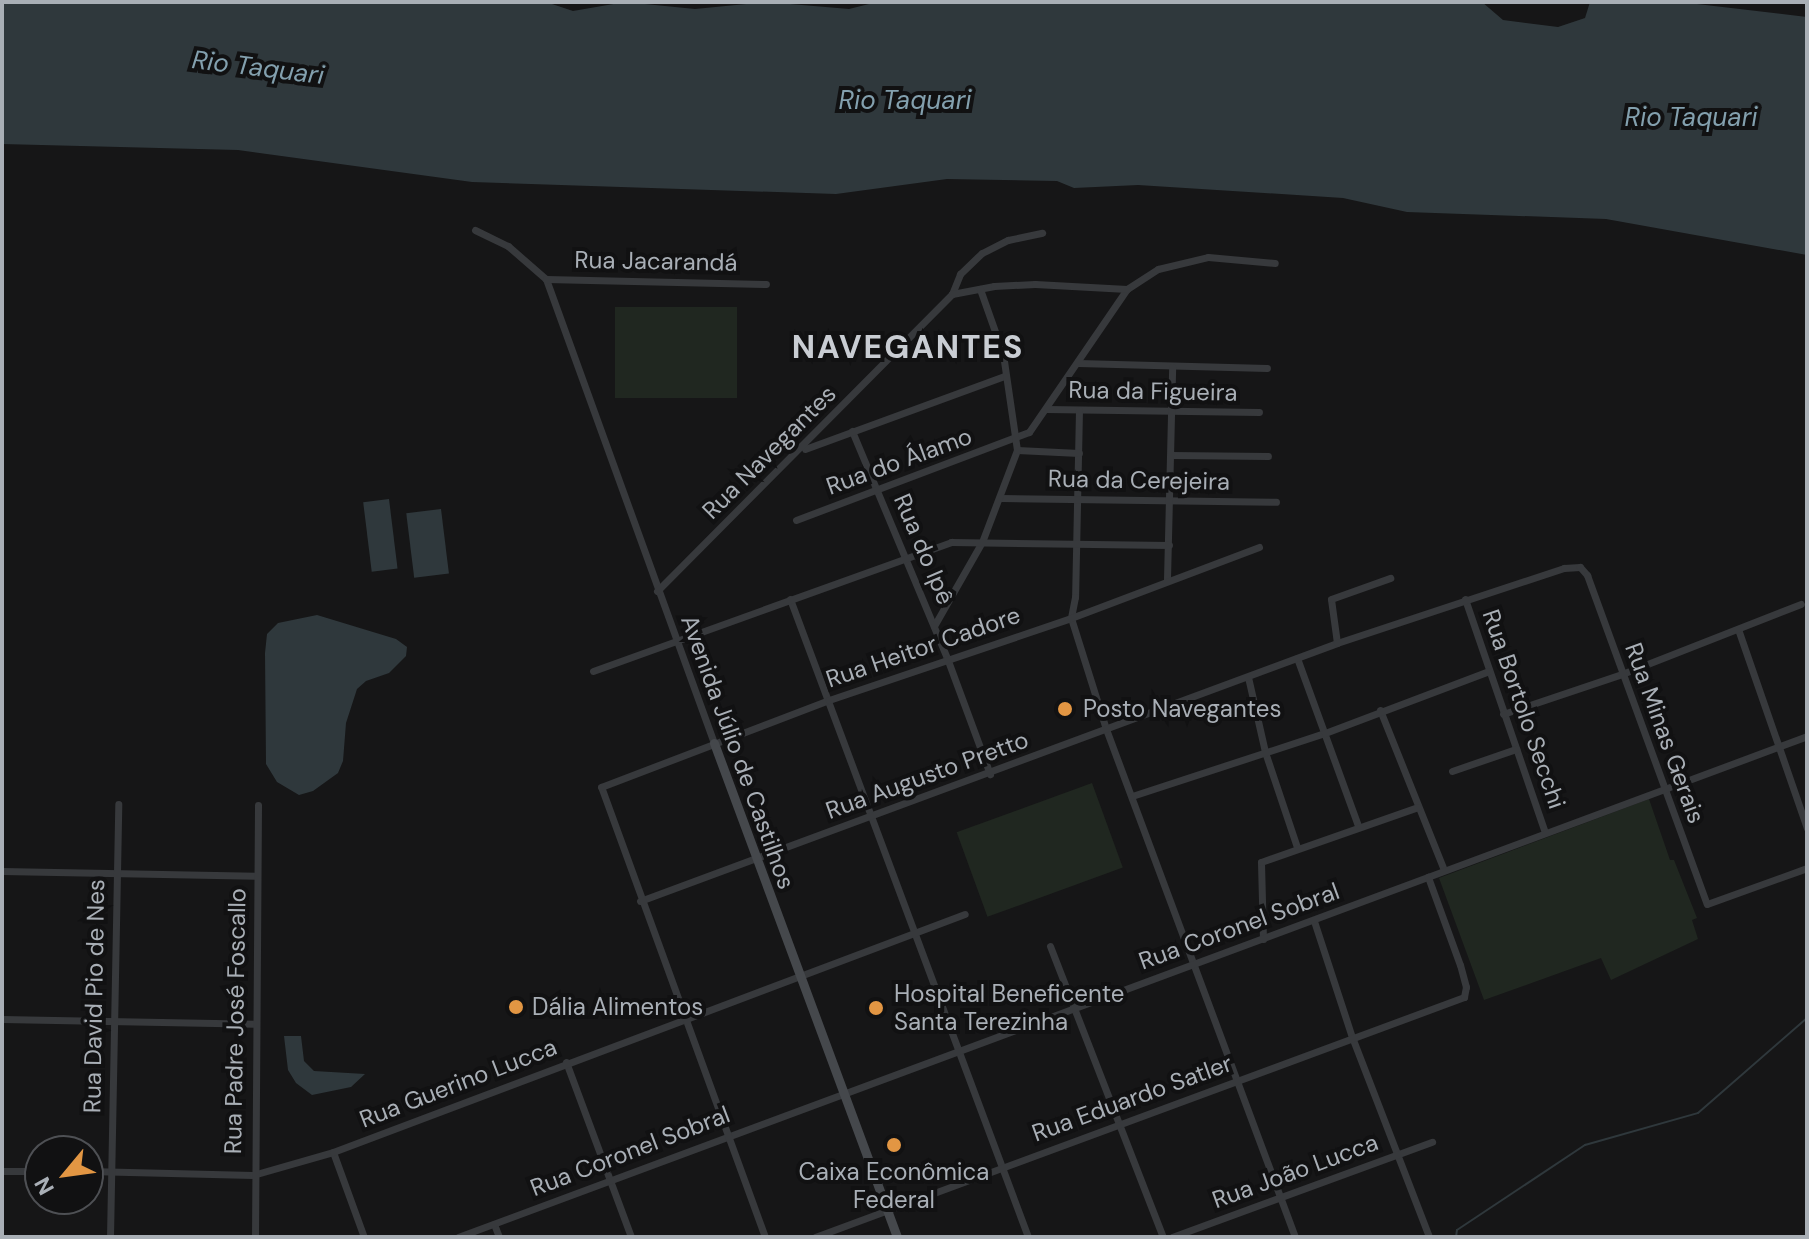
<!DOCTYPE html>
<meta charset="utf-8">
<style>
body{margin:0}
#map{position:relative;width:1809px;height:1239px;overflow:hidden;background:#161617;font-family:"DM Sans",sans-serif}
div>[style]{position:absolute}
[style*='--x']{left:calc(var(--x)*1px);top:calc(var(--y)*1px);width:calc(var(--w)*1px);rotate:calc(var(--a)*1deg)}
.green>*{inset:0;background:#202720;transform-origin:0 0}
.water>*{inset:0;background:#2f383c;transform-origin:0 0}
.stream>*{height:2px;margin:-1px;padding:0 1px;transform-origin:1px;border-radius:1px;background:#2f383c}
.street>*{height:7px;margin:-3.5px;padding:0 3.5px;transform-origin:3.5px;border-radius:3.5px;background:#37393c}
.secondary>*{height:9px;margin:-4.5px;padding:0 4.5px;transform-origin:4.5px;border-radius:4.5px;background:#45484c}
.dots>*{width:22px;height:22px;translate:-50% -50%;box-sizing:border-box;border:4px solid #111112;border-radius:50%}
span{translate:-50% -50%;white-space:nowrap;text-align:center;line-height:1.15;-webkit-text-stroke:8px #111112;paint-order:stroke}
.street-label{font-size:24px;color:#a9afb6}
.poi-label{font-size:24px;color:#a9afb6}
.left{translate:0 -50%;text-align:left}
.water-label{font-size:26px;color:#83a0ae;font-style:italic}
.district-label{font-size:32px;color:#c9cdd3;font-weight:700;letter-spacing:2px}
.frame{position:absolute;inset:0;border:4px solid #a9afb6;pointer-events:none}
.north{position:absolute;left:24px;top:1135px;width:80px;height:80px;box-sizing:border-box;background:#111112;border:2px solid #4e5054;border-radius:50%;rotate:241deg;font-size:22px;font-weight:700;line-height:32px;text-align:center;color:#a9afb6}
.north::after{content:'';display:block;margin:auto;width:28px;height:36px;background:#e29643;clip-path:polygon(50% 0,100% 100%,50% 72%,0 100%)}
</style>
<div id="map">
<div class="green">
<div style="left:615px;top:307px;width:122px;height:91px"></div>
<div style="left:1092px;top:783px;width:90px;height:144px;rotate:70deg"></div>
<div style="clip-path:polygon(1649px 799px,1670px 860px,1674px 860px,1697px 918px,1692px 920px,1698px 939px,1611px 980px,1601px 958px,1484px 1000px,1439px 878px)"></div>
</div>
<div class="water">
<div style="clip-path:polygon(2px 2px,546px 2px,573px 11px,625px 2px,695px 9px,767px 2px,849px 9px,877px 2px,1482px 2px,1503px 20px,1558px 27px,1585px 18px,1590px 2px,1680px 2px,1807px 17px,1807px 255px,1606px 219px,1407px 212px,1343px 198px,1138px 185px,1074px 188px,1057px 181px,947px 179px,836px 194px,472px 182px,238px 150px,2px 144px)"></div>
<div style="left:389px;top:499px;width:70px;height:26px;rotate:83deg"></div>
<div style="left:441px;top:509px;width:65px;height:35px;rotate:83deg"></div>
<div style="clip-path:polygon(317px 615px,396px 639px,407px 647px,406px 656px,389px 673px,366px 681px,357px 689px,346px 723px,343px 761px,338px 773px,313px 791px,299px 795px,277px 782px,266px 764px,265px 653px,267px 634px,278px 623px)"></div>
<div style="clip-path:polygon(284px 1036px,301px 1036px,304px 1061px,314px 1071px,365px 1074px,351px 1087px,312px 1095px,296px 1083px,288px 1070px)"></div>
</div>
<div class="stream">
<div style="--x:1456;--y:1237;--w:7;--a:-82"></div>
<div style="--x:1457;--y:1230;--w:154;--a:-33.6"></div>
<div style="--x:1585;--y:1145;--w:117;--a:-15.8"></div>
<div style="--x:1698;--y:1113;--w:145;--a:-41.1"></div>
</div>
<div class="street">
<div style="--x:475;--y:230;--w:37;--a:26"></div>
<div style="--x:508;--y:246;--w:50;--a:41"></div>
<div style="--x:546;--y:279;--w:493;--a:70.1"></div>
<div style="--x:546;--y:279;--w:220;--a:1.3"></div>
<div style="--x:952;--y:294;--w:22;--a:-68"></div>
<div style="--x:960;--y:274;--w:30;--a:-44"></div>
<div style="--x:982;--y:253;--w:29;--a:-27"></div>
<div style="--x:1008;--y:240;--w:35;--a:-12"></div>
<div style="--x:1078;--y:363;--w:189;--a:1.5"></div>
<div style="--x:1046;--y:409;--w:213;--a:0.8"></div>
<div style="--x:1079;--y:410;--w:187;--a:91.2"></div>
<div style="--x:1075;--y:597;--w:21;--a:101"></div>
<div style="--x:1071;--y:618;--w:116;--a:72.5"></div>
<div style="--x:1106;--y:729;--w:542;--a:69.59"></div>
<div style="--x:852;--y:431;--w:246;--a:67.3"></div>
<div style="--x:947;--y:658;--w:124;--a:69.7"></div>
<div style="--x:805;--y:449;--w:213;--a:-20.1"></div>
<div style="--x:1017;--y:450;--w:62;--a:2.8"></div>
<div style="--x:1171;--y:455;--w:97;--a:0.6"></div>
<div style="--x:1001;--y:498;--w:275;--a:0.8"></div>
<div style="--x:796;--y:520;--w:249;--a:-20.7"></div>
<div style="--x:1029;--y:432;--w:173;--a:-55.6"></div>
<div style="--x:1127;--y:289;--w:37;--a:-33"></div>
<div style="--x:1158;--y:269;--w:51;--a:-13.5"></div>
<div style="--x:1208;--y:257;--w:67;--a:5.1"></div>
<div style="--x:1167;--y:579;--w:212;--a:-88.6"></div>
<div style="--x:657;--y:591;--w:419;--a:-45.2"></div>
<div style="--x:952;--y:294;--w:43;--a:-10.8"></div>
<div style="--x:994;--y:286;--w:41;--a:-2.8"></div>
<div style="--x:1035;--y:284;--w:92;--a:3.1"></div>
<div style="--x:790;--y:599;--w:681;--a:69.54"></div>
<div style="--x:1465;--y:599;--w:246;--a:71.1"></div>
<div style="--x:934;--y:626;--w:97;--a:-60.3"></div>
<div style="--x:982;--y:542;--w:98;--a:-69.2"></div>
<div style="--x:1017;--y:450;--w:97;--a:-98.3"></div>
<div style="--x:1003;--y:354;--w:69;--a:-109.5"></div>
<div style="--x:1738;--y:629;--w:211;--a:70.9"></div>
<div style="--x:1337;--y:643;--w:44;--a:-97.8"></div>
<div style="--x:1331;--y:599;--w:63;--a:-19.6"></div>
<div style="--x:1297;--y:658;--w:179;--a:70"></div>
<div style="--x:593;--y:671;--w:381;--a:-19.8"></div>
<div style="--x:951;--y:542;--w:218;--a:0.8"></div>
<div style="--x:1248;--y:677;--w:77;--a:77.2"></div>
<div style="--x:1265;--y:752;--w:100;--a:71.4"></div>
<div style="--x:1380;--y:710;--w:172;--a:68.2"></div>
<div style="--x:1503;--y:714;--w:126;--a:-18.6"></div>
<div style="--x:1622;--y:674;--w:192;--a:-21.4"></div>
<div style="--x:1452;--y:771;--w:68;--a:-19"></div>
<div style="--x:1132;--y:796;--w:203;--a:-18.1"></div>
<div style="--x:1325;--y:733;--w:175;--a:-20.7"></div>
<div style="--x:2;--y:871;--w:254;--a:1.1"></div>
<div style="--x:640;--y:901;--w:743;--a:-20.31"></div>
<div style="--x:1337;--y:643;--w:239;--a:-18.3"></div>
<div style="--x:1564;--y:568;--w:16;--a:-4"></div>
<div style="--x:1580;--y:567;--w:11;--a:49"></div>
<div style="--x:1587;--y:575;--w:350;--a:70"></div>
<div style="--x:1707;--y:904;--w:106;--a:-19.8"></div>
<div style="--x:1314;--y:921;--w:122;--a:71.9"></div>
<div style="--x:1352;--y:1037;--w:214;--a:68.9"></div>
<div style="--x:1263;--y:939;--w:77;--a:-91.5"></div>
<div style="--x:1261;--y:862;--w:166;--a:-19.3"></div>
<div style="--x:1050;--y:946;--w:312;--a:68.8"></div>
<div style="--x:2;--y:1019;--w:252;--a:1.1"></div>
<div style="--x:566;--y:1062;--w:187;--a:69.6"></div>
<div style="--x:333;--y:1152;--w:90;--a:70"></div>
<div style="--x:2;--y:1171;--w:38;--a:0"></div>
<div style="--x:88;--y:1171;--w:165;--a:1.4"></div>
<div style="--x:253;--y:1175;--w:83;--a:-16"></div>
<div style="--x:333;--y:1152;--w:675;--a:-20.64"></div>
<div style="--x:494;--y:1224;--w:14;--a:69"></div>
<div style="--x:110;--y:1237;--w:433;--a:-88.9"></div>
<div style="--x:255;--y:1237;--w:432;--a:-89.6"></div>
<div style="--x:458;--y:1237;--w:1439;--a:-20.37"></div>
<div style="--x:765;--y:1237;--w:479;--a:-110"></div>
<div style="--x:601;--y:787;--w:244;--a:-20.9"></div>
<div style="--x:829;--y:700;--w:256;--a:-18.7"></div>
<div style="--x:1071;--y:618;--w:201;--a:-20.7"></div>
<div style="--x:815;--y:1237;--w:692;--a:-20.29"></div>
<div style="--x:1464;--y:997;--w:10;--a:-79"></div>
<div style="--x:1466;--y:987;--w:23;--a:-105"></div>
<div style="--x:1460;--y:965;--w:94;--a:-110"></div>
<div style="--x:1172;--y:1237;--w:277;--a:-20.1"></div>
</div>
<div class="secondary">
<div style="--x:714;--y:743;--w:527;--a:69.67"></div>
</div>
<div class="dots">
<div style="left:1065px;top:709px;background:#e29643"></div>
<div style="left:516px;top:1007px;background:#e29643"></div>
<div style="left:876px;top:1008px;background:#e29643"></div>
<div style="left:894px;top:1145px;background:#e29643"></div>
</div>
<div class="street-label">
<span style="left:656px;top:261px;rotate:1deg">Rua Jacarandá</span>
<span style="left:1153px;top:391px;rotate:1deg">Rua da Figueira</span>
<span style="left:769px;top:452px;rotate:-45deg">Rua Navegantes</span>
<span style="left:899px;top:461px;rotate:-20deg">Rua do Álamo</span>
<span style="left:1139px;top:480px;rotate:1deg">Rua da Cerejeira</span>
<span style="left:924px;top:549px;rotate:67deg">Rua do Ipê</span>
<span style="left:923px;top:647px;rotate:-19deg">Rua Heitor Cadore</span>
<span style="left:1524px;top:709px;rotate:71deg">Rua Bortolo Secchi</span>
<span style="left:1665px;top:733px;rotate:70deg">Rua Minas Gerais</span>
<span style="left:738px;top:752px;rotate:70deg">Avenida Júlio de Castilhos</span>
<span style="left:927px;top:775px;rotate:-20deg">Rua Augusto Pretto</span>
<span style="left:1239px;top:926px;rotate:-20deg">Rua Coronel Sobral</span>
<span style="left:94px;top:996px;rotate:-89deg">Rua David Pio de Nes</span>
<span style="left:235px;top:1021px;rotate:-89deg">Rua Padre José Foscallo</span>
<span style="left:458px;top:1083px;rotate:-21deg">Rua Guerino Lucca</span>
<span style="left:1132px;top:1098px;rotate:-20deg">Rua Eduardo Satler</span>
<span style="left:630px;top:1151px;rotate:-21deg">Rua Coronel Sobral</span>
<span style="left:1295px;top:1171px;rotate:-20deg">Rua João Lucca</span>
</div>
<div class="poi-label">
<span class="left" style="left:1083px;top:709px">Posto Navegantes</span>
<span class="left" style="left:894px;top:1008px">Hospital Beneficente<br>Santa Terezinha</span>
<span class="left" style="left:532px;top:1007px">Dália Alimentos</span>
<span style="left:894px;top:1186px">Caixa Econômica<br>Federal</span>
</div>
<div class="water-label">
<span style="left:258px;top:68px;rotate:7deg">Rio Taquari</span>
<span style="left:905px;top:101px">Rio Taquari</span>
<span style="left:1691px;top:118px">Rio Taquari</span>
</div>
<div class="district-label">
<span style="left:908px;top:347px">NAVEGANTES</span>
</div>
<div class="frame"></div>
<div class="north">N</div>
</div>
